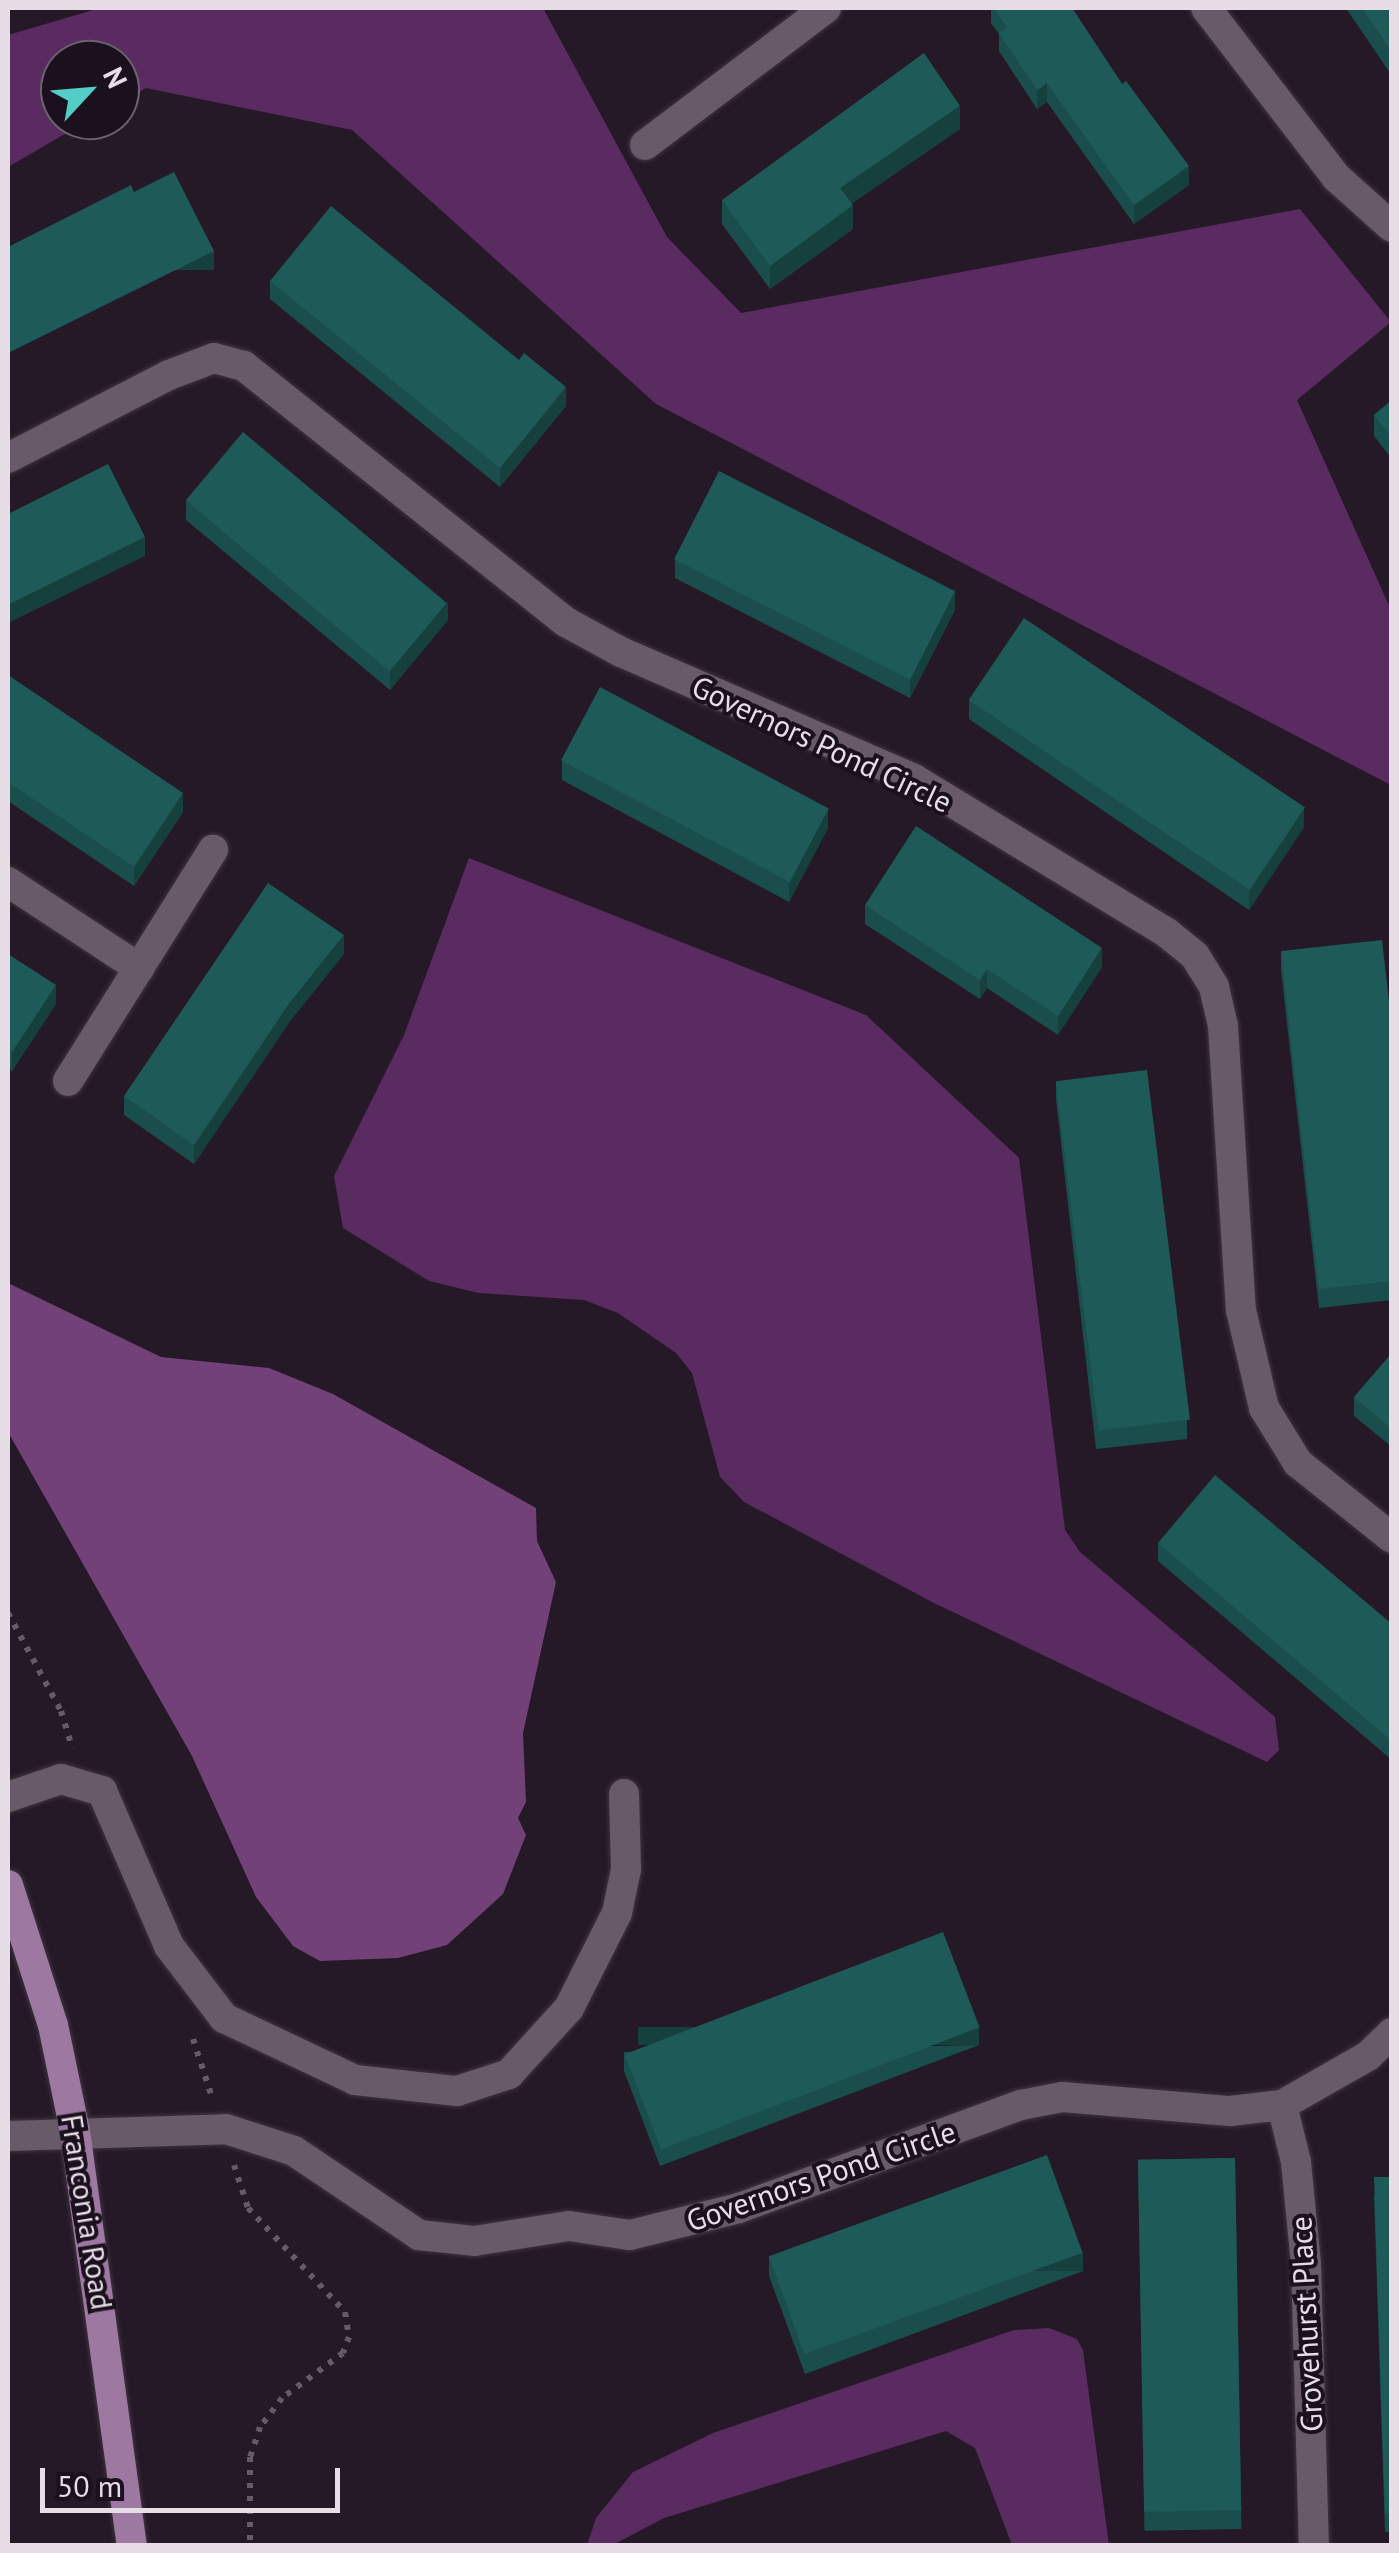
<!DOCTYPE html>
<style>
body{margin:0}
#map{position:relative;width:1399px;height:2553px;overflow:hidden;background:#251927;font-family:"PT Sans",sans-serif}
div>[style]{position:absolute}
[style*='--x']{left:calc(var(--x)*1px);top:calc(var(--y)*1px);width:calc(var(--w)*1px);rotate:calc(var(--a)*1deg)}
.forest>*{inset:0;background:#5a2b60}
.water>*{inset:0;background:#714178}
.path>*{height:6px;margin-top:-3px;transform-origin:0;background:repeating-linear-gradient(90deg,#655a67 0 5px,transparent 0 13px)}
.roads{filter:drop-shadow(0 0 2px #3e343f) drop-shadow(0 0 2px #3e343f)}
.minor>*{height:30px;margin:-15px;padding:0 15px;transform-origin:15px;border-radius:15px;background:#695a6a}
.major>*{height:30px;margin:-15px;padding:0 15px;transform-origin:15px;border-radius:15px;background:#9d79a1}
.wall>*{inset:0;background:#1a4e4c;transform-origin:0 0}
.shaded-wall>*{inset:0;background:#15403e;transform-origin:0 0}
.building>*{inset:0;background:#1e5b58;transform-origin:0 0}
span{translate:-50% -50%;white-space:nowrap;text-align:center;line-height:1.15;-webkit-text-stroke:8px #1b101d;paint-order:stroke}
.street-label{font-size:30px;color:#e6dde7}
.frame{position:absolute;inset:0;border:10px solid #e6dde7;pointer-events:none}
.north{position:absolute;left:40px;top:40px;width:100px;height:100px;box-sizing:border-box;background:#1b101d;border:2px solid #6c626e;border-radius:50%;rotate:64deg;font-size:28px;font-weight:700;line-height:40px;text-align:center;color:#e6dde7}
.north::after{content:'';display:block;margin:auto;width:35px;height:45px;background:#54cdc7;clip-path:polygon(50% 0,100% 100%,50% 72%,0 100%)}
.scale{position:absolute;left:40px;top:2468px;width:300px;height:45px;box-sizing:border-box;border:5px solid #e6dde7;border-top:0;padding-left:12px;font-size:30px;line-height:35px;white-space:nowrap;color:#e6dde7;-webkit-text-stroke:8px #1b101d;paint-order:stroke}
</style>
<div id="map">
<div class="forest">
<div style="clip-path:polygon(100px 8px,543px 8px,667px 237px,741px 313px,1300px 209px,1391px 322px,1297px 400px,1391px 610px,1391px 794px,1389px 784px,656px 404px,352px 130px,146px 88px,120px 103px,120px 60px,60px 60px,60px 120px,89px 120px,8px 167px,8px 35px)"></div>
<div style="clip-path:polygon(469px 858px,866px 1015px,1019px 1158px,1065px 1530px,1080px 1552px,1275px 1717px,1279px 1750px,1267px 1762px,934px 1603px,744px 1502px,720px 1477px,692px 1373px,676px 1353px,618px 1313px,584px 1300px,479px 1293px,429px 1281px,343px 1228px,334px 1176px,404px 1035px)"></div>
<div style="clip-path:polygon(1049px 2328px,1077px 2339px,1083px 2350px,1109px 2545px,1012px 2545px,975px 2448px,946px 2431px,664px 2518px,613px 2545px,587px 2545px,596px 2518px,633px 2472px,713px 2433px,1014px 2330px)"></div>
</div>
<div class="water">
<div style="clip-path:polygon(8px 1283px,161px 1357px,269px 1368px,333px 1394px,536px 1508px,537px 1541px,556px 1582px,523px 1733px,526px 1802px,518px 1818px,526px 1835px,503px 1894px,447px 1945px,398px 1958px,320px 1961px,293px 1946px,256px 1897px,192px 1756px,8px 1432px)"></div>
</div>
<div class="path">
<div style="--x:8;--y:1613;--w:111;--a:61.6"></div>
<div style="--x:61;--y:1711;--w:39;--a:73"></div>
<div style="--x:193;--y:2039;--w:61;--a:71.9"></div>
<div style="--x:234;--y:2165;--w:45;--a:72"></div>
<div style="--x:248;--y:2208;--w:142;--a:47"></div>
<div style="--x:345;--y:2312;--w:25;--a:81"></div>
<div style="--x:349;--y:2337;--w:17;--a:111"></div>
<div style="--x:343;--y:2353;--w:76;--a:143.6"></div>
<div style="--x:282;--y:2398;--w:36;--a:127"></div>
<div style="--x:260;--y:2427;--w:32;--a:108"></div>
<div style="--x:250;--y:2457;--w:89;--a:90"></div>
</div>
<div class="roads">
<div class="minor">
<div style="--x:1206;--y:8;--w:213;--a:52.4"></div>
<div style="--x:1336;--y:177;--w:75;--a:41.8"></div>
<div style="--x:645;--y:145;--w:227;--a:-37.1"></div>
<div style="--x:8;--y:458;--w:181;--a:-27.3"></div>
<div style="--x:169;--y:375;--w:48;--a:-20.7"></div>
<div style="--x:214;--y:358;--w:31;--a:15"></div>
<div style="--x:244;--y:366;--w:411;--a:38.5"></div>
<div style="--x:566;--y:622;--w:63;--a:28.6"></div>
<div style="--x:621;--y:652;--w:319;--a:23.4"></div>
<div style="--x:914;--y:779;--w:296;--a:31.3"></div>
<div style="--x:1167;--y:933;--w:36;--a:39"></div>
<div style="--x:1195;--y:956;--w:36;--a:58"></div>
<div style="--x:1214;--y:987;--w:40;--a:77"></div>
<div style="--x:1223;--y:1026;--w:285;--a:86.4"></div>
<div style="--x:1241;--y:1310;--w:101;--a:76.8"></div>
<div style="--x:1264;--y:1408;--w:65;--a:58.3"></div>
<div style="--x:1298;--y:1463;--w:120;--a:38.6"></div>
<div style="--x:8;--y:882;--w:157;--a:33.3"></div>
<div style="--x:68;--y:1081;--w:273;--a:-57.9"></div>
<div style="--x:8;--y:1797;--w:56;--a:-18.8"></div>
<div style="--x:61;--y:1779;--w:43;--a:16.3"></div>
<div style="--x:102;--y:1791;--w:169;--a:66.6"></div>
<div style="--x:169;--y:1946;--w:91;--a:52.6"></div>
<div style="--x:224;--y:2018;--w:145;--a:25.3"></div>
<div style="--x:355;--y:2080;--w:103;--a:6.2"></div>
<div style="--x:457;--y:2091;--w:55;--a:-18.1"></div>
<div style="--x:509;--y:2074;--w:89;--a:-47.7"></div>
<div style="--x:569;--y:2008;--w:106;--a:-63.2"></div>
<div style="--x:617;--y:1913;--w:45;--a:-78.4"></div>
<div style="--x:626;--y:1869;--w:75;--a:-91.5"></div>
<div style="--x:1282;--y:2105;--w:59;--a:76.2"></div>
<div style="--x:1296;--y:2162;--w:102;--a:84.4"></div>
<div style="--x:1306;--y:2264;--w:282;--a:88.4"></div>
<div style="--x:8;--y:2136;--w:218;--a:-1.8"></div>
<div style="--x:226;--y:2129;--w:71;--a:17.9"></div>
<div style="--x:294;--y:2151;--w:151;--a:33.9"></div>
<div style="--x:419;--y:2235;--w:55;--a:6.2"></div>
<div style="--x:474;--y:2241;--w:96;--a:-9"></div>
<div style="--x:569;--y:2226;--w:62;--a:8.4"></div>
<div style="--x:630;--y:2235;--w:112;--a:-13.9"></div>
<div style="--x:739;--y:2208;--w:300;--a:-20.1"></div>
<div style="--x:1021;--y:2105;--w:42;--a:-11"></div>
<div style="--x:1062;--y:2097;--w:169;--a:4.8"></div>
<div style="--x:1230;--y:2111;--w:52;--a:-6.6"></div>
<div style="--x:1282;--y:2105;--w:99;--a:-29.7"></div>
<div style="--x:1368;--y:2056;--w:33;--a:-44"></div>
</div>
<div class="major">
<div style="--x:8;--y:1885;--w:147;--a:72.2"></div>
<div style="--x:53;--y:2025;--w:108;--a:78.3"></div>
<div style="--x:75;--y:2131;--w:419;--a:82.2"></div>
</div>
</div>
<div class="wall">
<div style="clip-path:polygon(991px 8px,1072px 8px,1189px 185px,1134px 224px,1047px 102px,1037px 109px,999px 51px,999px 34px,991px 23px)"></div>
<div style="clip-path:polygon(1346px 8px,1392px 8px,1392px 76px)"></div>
<div style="clip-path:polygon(960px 129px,851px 204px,853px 229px,770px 289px,722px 224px,722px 200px)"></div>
<div style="clip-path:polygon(270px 281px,566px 406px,500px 487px,270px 299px)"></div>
<div style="clip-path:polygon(1392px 400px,1392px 459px,1374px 436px,1374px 415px)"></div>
<div style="clip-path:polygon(186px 501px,448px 620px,390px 690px,186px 520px)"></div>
<div style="clip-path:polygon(675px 560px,955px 610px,910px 698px,675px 578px)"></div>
<div style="clip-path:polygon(8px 675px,183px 812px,134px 886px,8px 801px)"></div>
<div style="clip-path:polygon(969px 700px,1304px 827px,1249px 910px,969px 719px)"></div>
<div style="clip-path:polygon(562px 761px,828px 828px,789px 902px,562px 780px)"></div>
<div style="clip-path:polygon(865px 905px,1102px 967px,1058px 1035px,987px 988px,980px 999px,865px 924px)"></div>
<div style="clip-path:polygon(1281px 951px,1392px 1028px,1392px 1300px,1319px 1308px,1281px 970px)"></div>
<div style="clip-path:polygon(8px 954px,56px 1004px,12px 1071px,8px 1068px)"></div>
<div style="clip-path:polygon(344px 954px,290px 1021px,194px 1164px,124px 1115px,124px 1096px)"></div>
<div style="clip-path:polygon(1056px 1081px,1187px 1420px,1187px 1439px,1096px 1449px,1056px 1099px)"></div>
<div style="clip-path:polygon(1392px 1353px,1392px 1447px,1354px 1416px,1354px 1397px)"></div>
<div style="clip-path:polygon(1158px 1543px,1392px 1624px,1392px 1760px,1158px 1561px)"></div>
<div style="clip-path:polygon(979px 2045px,660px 2166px,624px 2071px,624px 2052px)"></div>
<div style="left:1235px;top:2158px;width:371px;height:97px;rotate:89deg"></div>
<div style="clip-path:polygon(1392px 2177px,1392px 2532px,1385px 2532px,1374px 2196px)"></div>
<div style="clip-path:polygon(769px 2257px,1083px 2271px,805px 2374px,769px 2276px)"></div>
</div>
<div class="shaded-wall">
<div style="clip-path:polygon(1047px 83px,1047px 102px,1037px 109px,1037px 90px)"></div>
<div style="clip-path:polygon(960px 106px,960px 129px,840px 211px,840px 188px)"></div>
<div style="clip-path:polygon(1189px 166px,1189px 185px,1134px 224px,1134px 205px)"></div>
<div style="clip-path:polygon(853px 205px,853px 229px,770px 289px,770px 266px)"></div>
<div style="left:214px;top:251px;width:19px;height:230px;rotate:90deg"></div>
<div style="clip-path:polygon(566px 387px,566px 406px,500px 487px,500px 468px)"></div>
<div style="clip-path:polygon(145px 537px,145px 556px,8px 623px,8px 605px)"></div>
<div style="clip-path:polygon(955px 591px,955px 610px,910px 698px,910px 679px)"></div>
<div style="clip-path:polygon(448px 601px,448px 620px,390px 690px,390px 671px)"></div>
<div style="clip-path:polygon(183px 793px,183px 812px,134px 886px,134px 867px)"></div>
<div style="clip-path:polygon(828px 809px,828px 828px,789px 902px,789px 883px)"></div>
<div style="clip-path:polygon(1304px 809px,1304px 827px,1249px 910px,1249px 891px)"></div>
<div style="clip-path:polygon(344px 935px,344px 954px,290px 1021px,194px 1164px,194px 1145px,290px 1002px)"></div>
<div style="clip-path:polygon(1102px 948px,1102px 967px,1058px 1035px,1058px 1016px)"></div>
<div style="clip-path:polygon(987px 969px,987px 988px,980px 999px,980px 980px)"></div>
<div style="clip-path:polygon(56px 985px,56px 1004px,12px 1071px,12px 1052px)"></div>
<div style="left:979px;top:2027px;width:18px;height:341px;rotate:90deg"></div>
<div style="left:1083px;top:2253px;width:18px;height:296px;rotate:90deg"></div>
</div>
<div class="building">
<div style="clip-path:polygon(994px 8px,1072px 8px,1122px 84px,1126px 81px,1189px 166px,1134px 205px,1047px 83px,1037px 90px,999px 33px,1007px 27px)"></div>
<div style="clip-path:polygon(1362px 8px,1392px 8px,1392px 52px)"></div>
<div style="clip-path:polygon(924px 53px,960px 106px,840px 188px,853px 205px,770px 266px,722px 200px)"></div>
<div style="clip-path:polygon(174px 172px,214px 251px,8px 353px,8px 247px,131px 185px,134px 192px)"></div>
<div style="clip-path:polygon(331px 206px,519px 360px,524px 353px,566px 387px,500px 468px,270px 281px)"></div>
<div style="clip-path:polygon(1392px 400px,1392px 437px,1374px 415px)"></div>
<div style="left:243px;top:432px;width:266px;height:89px;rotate:40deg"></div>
<div style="clip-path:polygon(108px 464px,145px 537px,8px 605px,8px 514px)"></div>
<div style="left:719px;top:471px;width:265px;height:99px;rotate:27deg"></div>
<div style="left:1024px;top:618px;width:339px;height:99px;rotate:34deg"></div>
<div style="clip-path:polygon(8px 675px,183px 793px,134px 867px,8px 782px)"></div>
<div style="left:600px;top:687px;width:259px;height:83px;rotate:28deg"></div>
<div style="clip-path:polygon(916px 826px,1102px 948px,1058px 1016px,987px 969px,980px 980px,865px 905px)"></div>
<div style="clip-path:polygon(268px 883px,344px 935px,290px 1002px,194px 1145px,124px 1096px)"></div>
<div style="clip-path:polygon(1382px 940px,1392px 1028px,1392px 1281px,1319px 1289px,1281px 951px)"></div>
<div style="clip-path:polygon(8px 954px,56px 985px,12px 1052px,8px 1049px)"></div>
<div style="left:1147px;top:1070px;width:352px;height:92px;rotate:83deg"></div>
<div style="clip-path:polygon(1392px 1353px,1392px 1429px,1354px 1397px)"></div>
<div style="clip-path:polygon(1215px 1475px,1392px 1624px,1392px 1741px,1158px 1543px)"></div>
<div style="left:943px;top:1932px;width:102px;height:341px;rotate:69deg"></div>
<div style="left:1047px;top:2155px;width:104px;height:296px;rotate:70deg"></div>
<div style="left:1235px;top:2158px;width:352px;height:97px;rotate:89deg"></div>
<div style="clip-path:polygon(1374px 2177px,1392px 2177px,1392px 2513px,1385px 2513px)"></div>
</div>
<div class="street-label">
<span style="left:822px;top:744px;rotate:25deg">Governors Pond Circle</span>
<span style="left:821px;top:2176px;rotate:-19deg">Governors Pond Circle</span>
<span style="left:87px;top:2212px;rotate:81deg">Franconia Road</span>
<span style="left:1306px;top:2324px;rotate:-93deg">Grovehurst Place</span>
</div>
<div class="frame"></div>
<div class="north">N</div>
<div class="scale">50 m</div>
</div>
